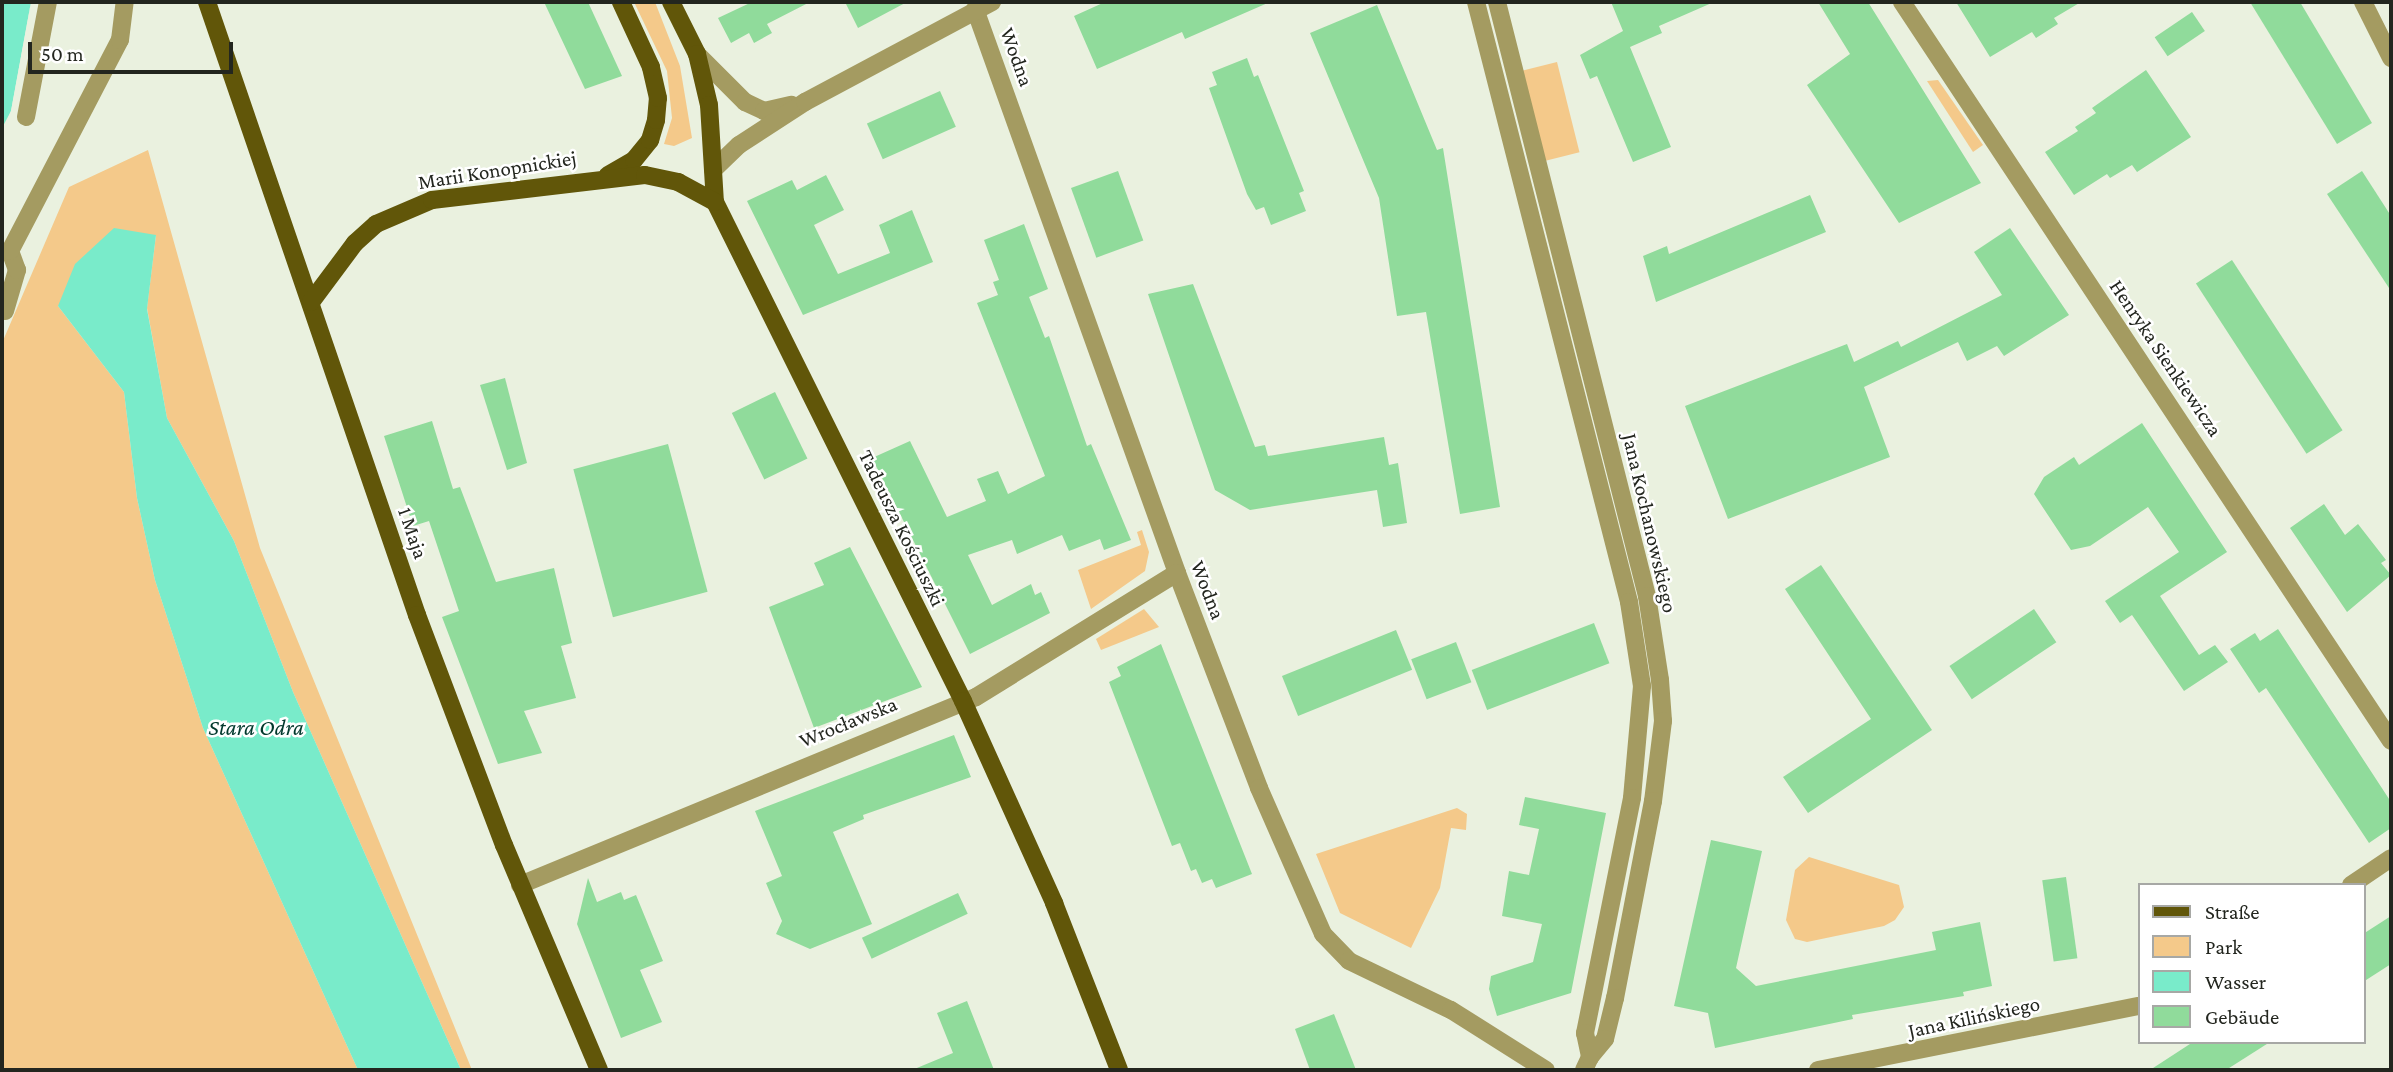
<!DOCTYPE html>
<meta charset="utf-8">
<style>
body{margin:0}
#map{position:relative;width:2393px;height:1072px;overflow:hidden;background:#eaf1df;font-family:"Crimson Pro",serif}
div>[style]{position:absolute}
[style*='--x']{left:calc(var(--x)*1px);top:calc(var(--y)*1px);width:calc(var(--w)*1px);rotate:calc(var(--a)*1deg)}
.green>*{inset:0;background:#f4c98a;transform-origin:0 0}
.water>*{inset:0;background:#79ebca}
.pier>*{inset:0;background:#eaf1df}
.building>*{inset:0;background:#90db9b;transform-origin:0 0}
.minor>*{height:18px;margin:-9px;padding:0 9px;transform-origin:9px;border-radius:9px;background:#a49b61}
.major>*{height:18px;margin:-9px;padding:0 9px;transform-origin:9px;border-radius:9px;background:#615609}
span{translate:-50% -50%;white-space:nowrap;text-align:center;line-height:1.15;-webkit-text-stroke:5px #fff;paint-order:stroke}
.street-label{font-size:21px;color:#23261f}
.water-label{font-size:23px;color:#01382c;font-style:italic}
.frame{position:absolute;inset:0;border:4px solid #23261f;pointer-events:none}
.legend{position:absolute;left:2138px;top:883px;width:228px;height:161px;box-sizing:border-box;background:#fff;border:2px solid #a7a8a5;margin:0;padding:9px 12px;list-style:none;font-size:21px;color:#23261f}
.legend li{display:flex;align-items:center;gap:14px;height:35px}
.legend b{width:35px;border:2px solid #a7a8a5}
.scale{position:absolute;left:28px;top:42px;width:205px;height:32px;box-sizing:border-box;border:4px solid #23261f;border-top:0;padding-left:9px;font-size:21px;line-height:24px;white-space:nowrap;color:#23261f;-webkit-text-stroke:5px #fff;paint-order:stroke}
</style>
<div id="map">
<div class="green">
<div style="clip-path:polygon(634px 2px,655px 2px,680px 66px,692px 138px,674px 146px,664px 144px,672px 118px,667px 71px)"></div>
<div style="left:1557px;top:62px;width:93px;height:37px;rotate:76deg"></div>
<div style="clip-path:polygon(1938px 80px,1983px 145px,1973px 152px,1927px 81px)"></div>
<div style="clip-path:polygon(148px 150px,260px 548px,472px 1070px,461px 1070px,293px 692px,234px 541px,167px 418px,147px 308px,156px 235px,58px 306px,124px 392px,137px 498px,155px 580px,203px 728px,358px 1070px,2px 1070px,2px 343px,69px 187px)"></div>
<div style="clip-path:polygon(1142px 530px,1149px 552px,1145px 571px,1091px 609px,1078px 570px,1141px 545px,1137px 532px)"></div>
<div style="clip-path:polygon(1144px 609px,1159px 627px,1101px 650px,1096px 639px)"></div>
<div style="clip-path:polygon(1457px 808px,1467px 814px,1466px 830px,1451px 828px,1440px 888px,1411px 948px,1340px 913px,1316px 854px)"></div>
<div style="clip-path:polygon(1809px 857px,1899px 885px,1904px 907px,1895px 920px,1884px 926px,1807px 942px,1795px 939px,1786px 920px,1795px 870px)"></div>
</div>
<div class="water">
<div style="clip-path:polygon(2px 2px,31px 2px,11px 111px,2px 128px)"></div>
<div style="clip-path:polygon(114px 228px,156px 235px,147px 309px,167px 418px,234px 541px,293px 692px,461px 1070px,358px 1070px,203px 728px,155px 580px,137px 498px,124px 392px,58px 306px,75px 264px)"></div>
</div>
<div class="pier">
<div style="clip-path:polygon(31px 2px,15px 111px,2px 132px,11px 111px)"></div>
</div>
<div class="building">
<div style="clip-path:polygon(544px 2px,588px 2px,622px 76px,585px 89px)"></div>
<div style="clip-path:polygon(752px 2px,810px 2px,767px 24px,772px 33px,754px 43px,749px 33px,731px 43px,718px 18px)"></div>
<div style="clip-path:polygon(845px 2px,907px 2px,858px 28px)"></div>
<div style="clip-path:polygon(1105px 2px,1270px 2px,1185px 39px,1182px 32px,1097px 69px,1074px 16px)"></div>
<div style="clip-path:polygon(1611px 2px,1714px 2px,1659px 26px,1662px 33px,1630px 47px,1671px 147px,1633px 162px,1597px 76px,1590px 79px,1580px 55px,1623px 31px)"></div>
<div style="clip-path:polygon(1818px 2px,1868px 2px,1981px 183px,1899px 223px,1807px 85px,1850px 54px)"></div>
<div style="clip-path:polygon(1956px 2px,2081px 2px,2054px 18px,2058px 24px,2036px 38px,2032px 32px,1990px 57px)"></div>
<div style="clip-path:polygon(2250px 2px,2300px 2px,2372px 123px,2337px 144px)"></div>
<div style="clip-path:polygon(1377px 5px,1437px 150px,1443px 148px,1500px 507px,1460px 514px,1426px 312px,1397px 316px,1379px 198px,1310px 33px)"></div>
<div style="left:2192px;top:12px;width:23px;height:45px;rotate:56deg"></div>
<div style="clip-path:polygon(1247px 58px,1254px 77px,1258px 75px,1304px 191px,1299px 193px,1306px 211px,1271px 225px,1264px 207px,1256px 210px,1247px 194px,1209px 88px,1217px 85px,1212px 72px)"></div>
<div style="clip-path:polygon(2146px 70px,2191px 137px,2137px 172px,2132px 165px,2110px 178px,2107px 174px,2074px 195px,2045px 152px,2078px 131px,2075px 127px,2096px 113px,2092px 108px)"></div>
<div style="left:940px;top:91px;width:39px;height:80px;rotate:66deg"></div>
<div style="left:1118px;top:171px;width:74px;height:50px;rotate:70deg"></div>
<div style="clip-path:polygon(2362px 171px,2391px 216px,2391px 291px,2327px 194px)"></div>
<div style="clip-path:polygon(826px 175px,844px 210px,814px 225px,838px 274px,890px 253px,879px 225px,912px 210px,933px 262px,803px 315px,747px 201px,792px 180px,797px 190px)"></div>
<div style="clip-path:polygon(1810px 195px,1826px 232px,1656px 302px,1643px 256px,1667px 246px,1669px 254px)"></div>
<div style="clip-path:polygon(1024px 224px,1048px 289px,1029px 297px,1045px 338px,1049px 336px,1087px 446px,1091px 444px,1131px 540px,1104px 550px,1100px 539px,1069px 551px,1062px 535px,1017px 554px,1012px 540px,968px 555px,992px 605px,1031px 584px,1035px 595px,1041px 592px,1050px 613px,970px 654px,872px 458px,910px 441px,947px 517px,986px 501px,977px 479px,998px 471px,1008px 494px,1045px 476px,977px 303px,998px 295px,993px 282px,999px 280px,984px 240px)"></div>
<div style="clip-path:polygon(2010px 228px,2069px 315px,2004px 356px,1997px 346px,1967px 361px,1958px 342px,1864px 387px,1890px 457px,1728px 519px,1685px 406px,1847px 344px,1854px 362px,1898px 341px,1901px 347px,2002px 295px,1974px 252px)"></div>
<div style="left:2232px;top:260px;width:203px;height:43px;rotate:57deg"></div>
<div style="clip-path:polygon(1193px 284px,1255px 447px,1265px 445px,1268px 456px,1384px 437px,1389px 465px,1398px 463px,1407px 523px,1383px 527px,1377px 490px,1250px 510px,1215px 490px,1148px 294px)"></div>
<div style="clip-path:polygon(505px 378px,527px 463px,507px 470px,480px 385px)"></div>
<div style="left:775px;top:392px;width:74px;height:48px;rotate:64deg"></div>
<div style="clip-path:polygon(432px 421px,453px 489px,460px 487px,496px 582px,554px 568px,572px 643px,561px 646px,576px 698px,524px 711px,542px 753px,498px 764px,442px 617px,459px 611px,429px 521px,413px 526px,384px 436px)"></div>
<div style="clip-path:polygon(2142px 423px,2227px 552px,2160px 596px,2199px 655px,2215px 645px,2228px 662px,2184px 691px,2132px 615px,2120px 623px,2105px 601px,2179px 552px,2148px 507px,2090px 546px,2071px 550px,2034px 494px,2044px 477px,2074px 457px,2079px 465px)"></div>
<div style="left:668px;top:444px;width:153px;height:98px;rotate:75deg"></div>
<div style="clip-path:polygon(2324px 504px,2345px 535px,2358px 524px,2386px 560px,2381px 563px,2391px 575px,2347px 612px,2290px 528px)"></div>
<div style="clip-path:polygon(850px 547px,922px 687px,814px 728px,769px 607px,824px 585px,814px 563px)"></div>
<div style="clip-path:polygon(1821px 565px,1932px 730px,1808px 813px,1783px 777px,1871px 719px,1785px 589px)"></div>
<div style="left:2034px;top:609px;width:40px;height:102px;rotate:56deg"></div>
<div style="left:1594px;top:623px;width:43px;height:131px;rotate:69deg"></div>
<div style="clip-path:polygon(2278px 629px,2391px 802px,2391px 828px,2369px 843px,2266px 688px,2259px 693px,2230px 649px,2255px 633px,2260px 641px)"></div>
<div style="left:1396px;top:630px;width:43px;height:123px;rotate:68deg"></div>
<div style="left:1456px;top:642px;width:43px;height:48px;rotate:69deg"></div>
<div style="clip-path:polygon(1161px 644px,1252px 874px,1216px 888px,1212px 879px,1202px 883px,1196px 869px,1191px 871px,1180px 843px,1172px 846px,1109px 682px,1121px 676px,1117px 667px)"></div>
<div style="clip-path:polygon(954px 735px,971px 777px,863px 815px,864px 819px,833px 832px,872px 924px,810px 949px,776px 934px,782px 921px,766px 883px,782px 876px,755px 811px)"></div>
<div style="clip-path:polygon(1525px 797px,1606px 813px,1571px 993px,1497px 1016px,1489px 989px,1491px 976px,1533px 962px,1542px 924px,1502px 916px,1509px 871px,1529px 875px,1539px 829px,1519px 825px)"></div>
<div style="clip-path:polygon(1711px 840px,1762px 851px,1736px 968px,1756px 986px,1936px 950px,1932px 932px,1980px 922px,1992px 986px,1963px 992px,1964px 996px,1852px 1015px,1853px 1019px,1715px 1048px,1708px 1013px,1674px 1006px)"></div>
<div style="left:2066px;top:877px;width:82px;height:24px;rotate:82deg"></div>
<div style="clip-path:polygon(588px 878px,597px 902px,621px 892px,624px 900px,636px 895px,663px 961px,640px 970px,662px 1022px,621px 1038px,577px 924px)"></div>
<div style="left:958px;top:893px;width:23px;height:106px;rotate:65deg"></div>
<div style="clip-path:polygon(2391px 916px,2391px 964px,2363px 982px,2363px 934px)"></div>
<div style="clip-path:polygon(967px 1001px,994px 1070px,912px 1070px,953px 1053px,937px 1013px)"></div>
<div style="clip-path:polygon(1334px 1014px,1356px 1070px,1310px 1070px,1295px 1029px)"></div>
<div style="clip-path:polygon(2193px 1042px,2270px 1042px,2226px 1070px,2150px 1070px)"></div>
</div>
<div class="minor">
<div style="--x:1476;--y:2;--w:619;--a:75.69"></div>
<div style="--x:1629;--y:602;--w:85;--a:81.2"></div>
<div style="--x:1642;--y:686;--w:112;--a:95.1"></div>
<div style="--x:1632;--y:798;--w:240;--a:101.3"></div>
<div style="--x:1585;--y:1033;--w:25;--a:78"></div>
<div style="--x:1590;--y:1057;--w:14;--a:115"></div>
<div style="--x:1497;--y:2;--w:613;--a:75.83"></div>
<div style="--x:1647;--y:596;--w:85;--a:81.2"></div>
<div style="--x:1660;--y:680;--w:41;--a:85.8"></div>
<div style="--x:1663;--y:721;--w:81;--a:97.1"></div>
<div style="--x:1653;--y:801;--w:201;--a:100.9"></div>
<div style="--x:1615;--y:998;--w:42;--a:103.7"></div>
<div style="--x:1605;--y:1039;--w:23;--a:130"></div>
<div style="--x:1902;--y:2;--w:886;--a:56.51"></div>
<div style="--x:2363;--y:2;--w:63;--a:63.4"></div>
<div style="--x:975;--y:9;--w:599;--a:70.29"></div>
<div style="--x:1177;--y:573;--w:230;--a:69.1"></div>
<div style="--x:1259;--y:788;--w:159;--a:66.3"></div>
<div style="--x:1323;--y:934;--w:37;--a:46"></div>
<div style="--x:1349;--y:961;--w:113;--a:25.7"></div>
<div style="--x:1451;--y:1010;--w:112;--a:32.3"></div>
<div style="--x:697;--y:54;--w:68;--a:45"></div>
<div style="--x:745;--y:102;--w:21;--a:25"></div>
<div style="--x:764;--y:111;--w:28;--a:-13"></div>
<div style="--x:26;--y:117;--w:117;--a:-79.2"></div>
<div style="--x:713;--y:170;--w:36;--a:-44"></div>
<div style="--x:739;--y:145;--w:79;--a:-33.1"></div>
<div style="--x:805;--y:102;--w:212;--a:-28.1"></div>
<div style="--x:5;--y:311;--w:43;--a:-73.7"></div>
<div style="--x:17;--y:270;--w:20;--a:-110"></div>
<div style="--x:10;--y:251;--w:238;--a:-62.5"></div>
<div style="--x:120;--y:40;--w:38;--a:-83"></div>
<div style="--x:520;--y:885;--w:493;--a:-22.4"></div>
<div style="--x:976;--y:697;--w:236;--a:-31.7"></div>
<div style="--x:2351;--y:885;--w:48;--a:-34"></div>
<div style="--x:1818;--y:1070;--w:327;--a:-11.3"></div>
</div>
<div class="major">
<div style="--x:207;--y:2;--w:648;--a:71.09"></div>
<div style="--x:417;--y:615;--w:246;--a:69.3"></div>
<div style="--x:504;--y:845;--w:244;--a:67.1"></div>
<div style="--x:671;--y:2;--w:58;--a:63.4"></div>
<div style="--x:697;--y:54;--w:52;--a:76.8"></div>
<div style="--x:709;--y:105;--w:97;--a:86.5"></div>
<div style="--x:715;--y:202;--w:557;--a:63.57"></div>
<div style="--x:963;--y:701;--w:222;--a:65.7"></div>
<div style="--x:1054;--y:903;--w:179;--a:68.7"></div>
<div style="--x:608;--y:175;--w:30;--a:-30"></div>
<div style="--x:634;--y:160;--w:26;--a:-51"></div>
<div style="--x:650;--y:140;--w:21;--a:-73"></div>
<div style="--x:656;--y:120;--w:22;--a:-85"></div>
<div style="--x:658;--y:98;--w:32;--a:-103"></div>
<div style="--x:651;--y:67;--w:72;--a:-114.8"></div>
<div style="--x:311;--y:302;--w:74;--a:-53.3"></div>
<div style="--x:355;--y:243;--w:28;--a:-42"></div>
<div style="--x:376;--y:224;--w:61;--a:-23.2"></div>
<div style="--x:432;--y:200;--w:214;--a:-6.7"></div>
<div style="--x:645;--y:175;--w:34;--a:12"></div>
<div style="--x:678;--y:182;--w:42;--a:28.4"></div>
</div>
<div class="street-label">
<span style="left:1017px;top:57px;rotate:70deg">Wodna</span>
<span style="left:497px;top:170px;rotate:-9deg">Marii Konopnickiej</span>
<span style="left:2166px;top:358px;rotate:56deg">Henryka Sienkiewicza</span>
<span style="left:1650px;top:523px;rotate:77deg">Jana Kochanowskiego</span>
<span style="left:902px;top:528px;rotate:64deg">Tadeusza Kościuszki</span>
<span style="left:413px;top:533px;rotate:71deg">1 Maja</span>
<span style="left:1208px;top:590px;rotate:69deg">Wodna</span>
<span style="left:848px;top:722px;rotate:-22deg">Wrocławska</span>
<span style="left:1974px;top:1017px;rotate:-12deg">Jana Kilińskiego</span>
</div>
<div class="water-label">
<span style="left:256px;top:727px">Stara Odra</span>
</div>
<div class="frame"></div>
<ul class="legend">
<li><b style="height:9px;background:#615609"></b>Straße</li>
<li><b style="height:19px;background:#f4c98a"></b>Park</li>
<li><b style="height:19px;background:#79ebca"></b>Wasser</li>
<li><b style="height:19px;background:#90db9b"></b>Gebäude</li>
</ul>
<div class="scale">50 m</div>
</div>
